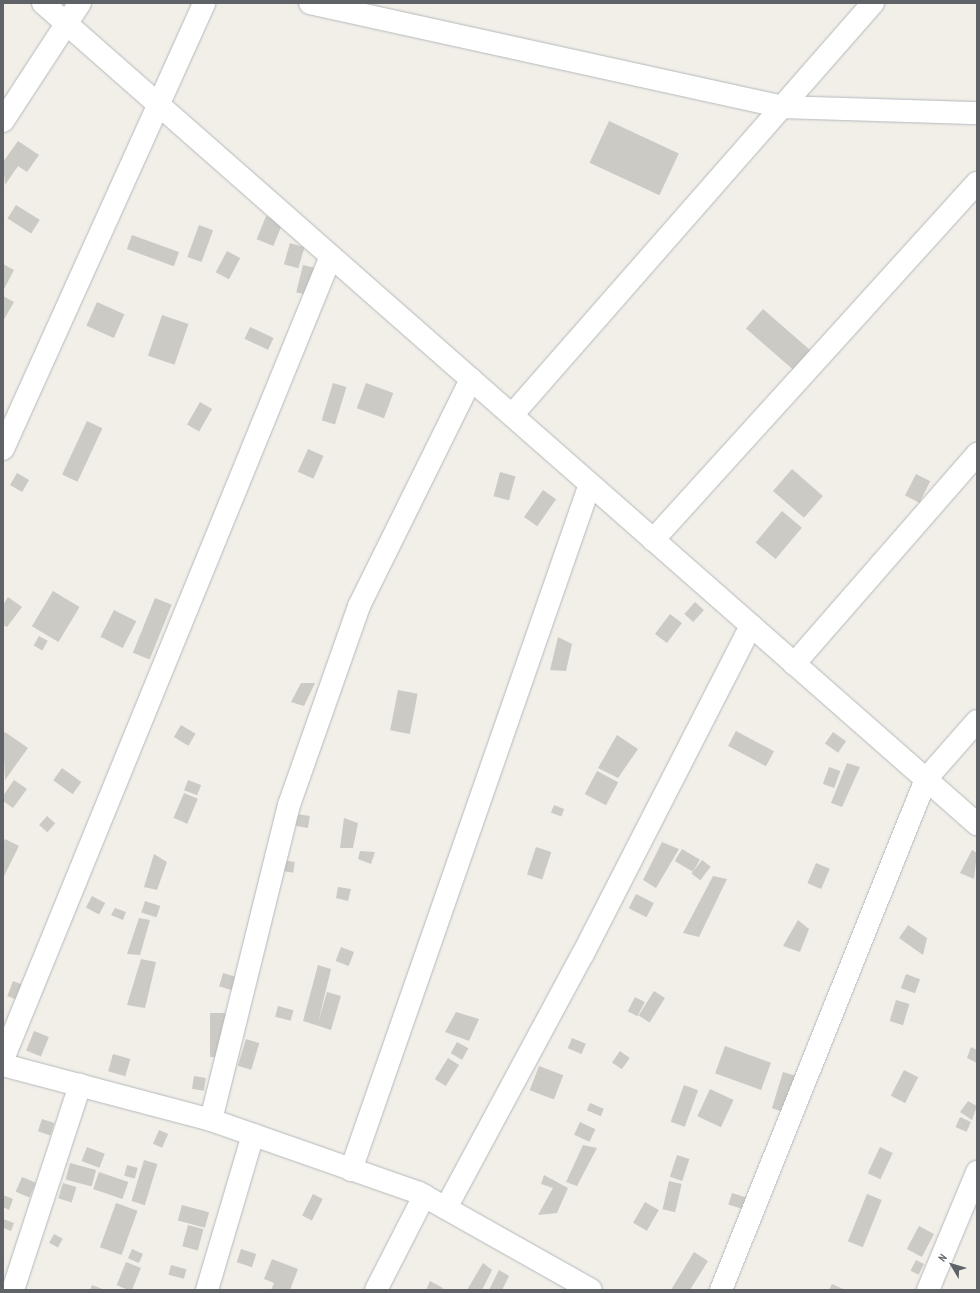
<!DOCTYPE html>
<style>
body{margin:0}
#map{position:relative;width:980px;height:1293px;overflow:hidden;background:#f1efe8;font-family:"PT Sans Narrow",sans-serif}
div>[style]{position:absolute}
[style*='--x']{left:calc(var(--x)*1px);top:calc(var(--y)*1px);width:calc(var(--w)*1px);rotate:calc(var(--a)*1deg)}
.building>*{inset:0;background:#cccac5;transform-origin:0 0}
.roads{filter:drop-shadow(0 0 1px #b5b8bc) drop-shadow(0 0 1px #b5b8bc)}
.street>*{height:22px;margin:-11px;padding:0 11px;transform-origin:11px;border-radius:11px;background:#fff}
.secondary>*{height:22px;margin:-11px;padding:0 11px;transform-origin:11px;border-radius:11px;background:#fff}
span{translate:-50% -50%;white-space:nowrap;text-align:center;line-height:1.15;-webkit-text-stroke:3.5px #fff;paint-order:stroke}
.frame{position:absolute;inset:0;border:4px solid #5f6368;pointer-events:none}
.north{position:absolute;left:932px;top:1245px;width:40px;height:40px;-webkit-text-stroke:3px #fff;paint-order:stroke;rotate:308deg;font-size:11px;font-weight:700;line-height:16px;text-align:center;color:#5f6368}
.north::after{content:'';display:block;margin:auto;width:14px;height:18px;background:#5f6368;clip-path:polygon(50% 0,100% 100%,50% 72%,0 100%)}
</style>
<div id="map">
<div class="building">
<div style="left:609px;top:121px;width:77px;height:46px;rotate:25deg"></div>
<div style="clip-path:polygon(18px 141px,39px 155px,27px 172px,18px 166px,5px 185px,3px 162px)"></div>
<div style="left:16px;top:205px;width:28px;height:16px;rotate:32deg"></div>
<div style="left:266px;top:216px;width:18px;height:25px;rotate:22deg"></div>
<div style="left:199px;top:225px;width:15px;height:34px;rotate:20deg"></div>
<div style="left:132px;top:235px;width:50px;height:15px;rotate:20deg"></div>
<div style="left:290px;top:243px;width:15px;height:22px;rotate:16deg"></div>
<div style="left:227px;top:251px;width:15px;height:24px;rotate:28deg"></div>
<div style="clip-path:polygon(3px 264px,14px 270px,3px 291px)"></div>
<div style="left:303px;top:265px;width:16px;height:28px;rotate:14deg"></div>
<div style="clip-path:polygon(3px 296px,14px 302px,3px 321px)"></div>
<div style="left:97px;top:302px;width:30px;height:26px;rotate:24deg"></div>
<div style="left:763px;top:309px;width:65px;height:26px;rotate:41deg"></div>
<div style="left:162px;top:315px;width:28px;height:43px;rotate:19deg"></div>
<div style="left:250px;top:327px;width:26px;height:13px;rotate:25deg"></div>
<div style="left:333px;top:383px;width:14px;height:39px;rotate:17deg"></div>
<div style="left:366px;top:383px;width:29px;height:27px;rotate:20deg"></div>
<div style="left:200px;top:402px;width:14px;height:26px;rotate:30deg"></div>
<div style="left:87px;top:421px;width:17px;height:59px;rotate:25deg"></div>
<div style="left:308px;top:449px;width:17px;height:25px;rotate:24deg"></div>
<div style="left:792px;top:469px;width:41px;height:29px;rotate:41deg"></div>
<div style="left:500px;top:472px;width:16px;height:25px;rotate:15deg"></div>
<div style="left:17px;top:473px;width:14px;height:14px;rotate:30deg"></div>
<div style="left:916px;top:474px;width:16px;height:24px;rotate:27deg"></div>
<div style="left:543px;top:490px;width:16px;height:33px;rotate:35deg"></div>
<div style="left:782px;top:511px;width:26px;height:41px;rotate:40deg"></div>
<div style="left:53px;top:591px;width:31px;height:41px;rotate:31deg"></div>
<div style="clip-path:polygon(8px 597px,22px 607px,7px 627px,3px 625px,3px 605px)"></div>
<div style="left:155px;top:598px;width:18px;height:59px;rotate:22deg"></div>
<div style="left:695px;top:602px;width:12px;height:16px;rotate:42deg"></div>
<div style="left:114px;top:610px;width:25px;height:30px;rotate:27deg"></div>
<div style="left:670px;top:614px;width:15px;height:25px;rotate:37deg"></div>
<div style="left:39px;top:636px;width:10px;height:11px;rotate:29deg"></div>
<div style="clip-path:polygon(558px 637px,572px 644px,566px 671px,550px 670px)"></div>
<div style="clip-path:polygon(301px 683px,315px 683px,304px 706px,291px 702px)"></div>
<div style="left:398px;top:690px;width:20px;height:41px;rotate:11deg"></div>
<div style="left:181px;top:725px;width:17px;height:14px;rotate:31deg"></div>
<div style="left:736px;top:731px;width:43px;height:17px;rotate:28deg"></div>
<div style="clip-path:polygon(5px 732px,28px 748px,5px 780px,3px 735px)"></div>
<div style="left:833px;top:732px;width:16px;height:14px;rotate:35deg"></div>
<div style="clip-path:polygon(617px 735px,638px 749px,618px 778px,598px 768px)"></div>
<div style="clip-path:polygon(847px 763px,860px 767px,842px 807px,831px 803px)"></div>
<div style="left:829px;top:767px;width:12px;height:18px;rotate:20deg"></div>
<div style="left:62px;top:768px;width:24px;height:15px;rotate:36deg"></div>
<div style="left:597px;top:771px;width:24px;height:26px;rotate:28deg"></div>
<div style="clip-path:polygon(14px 780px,27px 789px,13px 808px,3px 801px,3px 796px)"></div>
<div style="left:188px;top:780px;width:14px;height:11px;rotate:21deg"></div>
<div style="left:184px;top:793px;width:15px;height:27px;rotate:23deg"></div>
<div style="left:554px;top:805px;width:11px;height:8px;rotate:22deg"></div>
<div style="left:297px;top:814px;width:13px;height:12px;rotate:9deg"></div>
<div style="left:47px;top:816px;width:11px;height:12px;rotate:41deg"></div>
<div style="clip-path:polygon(344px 818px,358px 823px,353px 848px,340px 848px)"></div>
<div style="clip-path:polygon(5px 839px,19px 846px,3px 878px,3px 843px)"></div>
<div style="clip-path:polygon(662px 842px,679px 849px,656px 888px,643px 880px)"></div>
<div style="left:536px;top:847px;width:16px;height:29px;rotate:18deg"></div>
<div style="left:682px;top:849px;width:21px;height:14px;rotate:31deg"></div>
<div style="clip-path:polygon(972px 850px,977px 853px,974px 879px,960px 873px)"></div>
<div style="clip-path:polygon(360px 851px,375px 852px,371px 864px,358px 859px)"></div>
<div style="clip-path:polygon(154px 854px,167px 862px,157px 890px,144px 887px)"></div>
<div style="left:283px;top:860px;width:12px;height:11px;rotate:9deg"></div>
<div style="left:702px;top:860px;width:11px;height:17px;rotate:38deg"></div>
<div style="left:816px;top:863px;width:15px;height:22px;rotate:23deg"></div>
<div style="clip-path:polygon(713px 876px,727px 879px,699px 937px,683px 933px)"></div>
<div style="clip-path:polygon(338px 887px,351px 889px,348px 901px,336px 898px)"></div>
<div style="left:636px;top:894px;width:20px;height:16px;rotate:27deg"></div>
<div style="left:92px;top:896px;width:15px;height:13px;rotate:28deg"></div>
<div style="left:145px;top:901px;width:16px;height:12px;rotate:18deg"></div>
<div style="clip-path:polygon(115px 908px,126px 912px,123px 920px,111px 915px)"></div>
<div style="clip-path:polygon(139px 918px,150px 920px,140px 955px,127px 954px)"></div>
<div style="clip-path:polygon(798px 920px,809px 929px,800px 952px,783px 946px)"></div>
<div style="clip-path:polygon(908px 925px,927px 938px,923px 955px,899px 938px)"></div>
<div style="left:341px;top:947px;width:14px;height:15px;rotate:21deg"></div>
<div style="clip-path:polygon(141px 959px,156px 962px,145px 1008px,127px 1005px)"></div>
<div style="clip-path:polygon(318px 965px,331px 969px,318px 1023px,327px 992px,341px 996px,331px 1030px,303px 1021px)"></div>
<div style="left:223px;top:973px;width:15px;height:14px;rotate:16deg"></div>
<div style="left:906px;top:974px;width:15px;height:15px;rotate:20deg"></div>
<div style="left:13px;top:981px;width:14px;height:16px;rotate:21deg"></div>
<div style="left:654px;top:991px;width:13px;height:29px;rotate:32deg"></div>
<div style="left:635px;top:997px;width:11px;height:16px;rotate:27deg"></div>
<div style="left:896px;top:1000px;width:14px;height:22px;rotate:17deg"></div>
<div style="left:278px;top:1006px;width:16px;height:11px;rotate:15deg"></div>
<div style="clip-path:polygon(456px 1012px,479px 1019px,469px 1041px,445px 1032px)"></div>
<div style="left:210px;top:1013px;width:15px;height:44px"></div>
<div style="left:34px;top:1031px;width:16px;height:21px;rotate:22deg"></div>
<div style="left:572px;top:1038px;width:15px;height:11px;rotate:23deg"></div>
<div style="left:246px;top:1039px;width:14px;height:28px;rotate:17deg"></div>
<div style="left:457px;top:1042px;width:13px;height:13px;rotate:29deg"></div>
<div style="left:725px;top:1046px;width:49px;height:29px;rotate:20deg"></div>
<div style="clip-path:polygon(971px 1047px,977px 1050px,977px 1063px,967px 1058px)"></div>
<div style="left:620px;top:1051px;width:12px;height:14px;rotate:35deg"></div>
<div style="left:113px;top:1054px;width:18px;height:18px;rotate:16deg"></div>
<div style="left:448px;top:1058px;width:13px;height:25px;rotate:32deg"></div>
<div style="left:539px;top:1066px;width:26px;height:26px;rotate:21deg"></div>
<div style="left:904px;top:1070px;width:16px;height:29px;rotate:27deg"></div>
<div style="left:783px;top:1072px;width:14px;height:38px;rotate:17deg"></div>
<div style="left:194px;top:1076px;width:12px;height:13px;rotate:9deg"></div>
<div style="left:684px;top:1085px;width:15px;height:39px;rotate:20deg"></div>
<div style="left:710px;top:1089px;width:26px;height:30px;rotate:25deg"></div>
<div style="clip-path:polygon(968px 1101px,977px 1106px,972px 1120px,960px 1112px)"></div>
<div style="left:590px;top:1103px;width:15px;height:8px;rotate:23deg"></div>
<div style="left:960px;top:1117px;width:12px;height:11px;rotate:24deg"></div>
<div style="left:42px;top:1119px;width:13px;height:13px;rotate:18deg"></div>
<div style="left:580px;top:1122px;width:17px;height:14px;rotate:25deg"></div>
<div style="left:159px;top:1130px;width:10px;height:15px;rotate:24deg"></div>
<div style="clip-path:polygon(583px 1145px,597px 1148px,577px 1186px,566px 1182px)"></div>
<div style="left:87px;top:1147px;width:19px;height:15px;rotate:21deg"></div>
<div style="left:880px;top:1147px;width:14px;height:29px;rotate:25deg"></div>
<div style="left:677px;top:1155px;width:13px;height:23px;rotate:18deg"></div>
<div style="left:144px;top:1160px;width:14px;height:43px;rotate:17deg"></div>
<div style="left:70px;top:1163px;width:27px;height:17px;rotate:15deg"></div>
<div style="left:127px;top:1165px;width:11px;height:11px;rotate:15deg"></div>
<div style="left:99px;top:1172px;width:31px;height:18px;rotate:19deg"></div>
<div style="clip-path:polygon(544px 1175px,568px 1188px,557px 1213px,538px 1215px,553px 1188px,541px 1184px)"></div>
<div style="left:22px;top:1177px;width:15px;height:16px;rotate:23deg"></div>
<div style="left:669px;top:1181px;width:13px;height:29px;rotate:13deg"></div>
<div style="left:63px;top:1183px;width:14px;height:16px;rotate:17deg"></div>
<div style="left:732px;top:1193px;width:19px;height:12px;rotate:18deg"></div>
<div style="left:313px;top:1194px;width:11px;height:24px;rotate:27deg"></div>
<div style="left:867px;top:1194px;width:16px;height:51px;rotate:22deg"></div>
<div style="clip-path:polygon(3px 1195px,13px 1199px,9px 1210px,3px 1207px)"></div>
<div style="left:645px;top:1202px;width:16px;height:24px;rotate:30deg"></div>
<div style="left:116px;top:1203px;width:23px;height:47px;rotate:20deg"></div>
<div style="left:182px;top:1205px;width:28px;height:16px;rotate:15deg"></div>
<div style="clip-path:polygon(3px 1219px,14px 1223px,11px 1231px,3px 1228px)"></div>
<div style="left:188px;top:1225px;width:16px;height:22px;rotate:15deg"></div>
<div style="left:919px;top:1226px;width:17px;height:26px;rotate:28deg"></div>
<div style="left:54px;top:1234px;width:10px;height:10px;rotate:29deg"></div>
<div style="left:132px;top:1249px;width:12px;height:10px;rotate:24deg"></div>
<div style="left:241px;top:1249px;width:16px;height:14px;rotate:18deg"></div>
<div style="clip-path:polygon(694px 1252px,708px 1261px,690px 1290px,671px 1290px)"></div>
<div style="clip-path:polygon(272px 1259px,298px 1269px,290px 1290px,271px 1290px,274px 1283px,264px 1279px)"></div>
<div style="left:916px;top:1260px;width:9px;height:12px;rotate:27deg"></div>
<div style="left:126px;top:1262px;width:16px;height:25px;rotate:22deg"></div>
<div style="clip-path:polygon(483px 1263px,492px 1270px,482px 1290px,467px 1290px)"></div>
<div style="left:171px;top:1265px;width:16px;height:10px;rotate:15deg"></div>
<div style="clip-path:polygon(499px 1270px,509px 1276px,502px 1290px,489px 1290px)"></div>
<div style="clip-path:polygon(430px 1281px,443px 1288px,442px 1290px,426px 1290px)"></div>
<div style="clip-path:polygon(832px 1284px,843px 1289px,842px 1290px,829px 1290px)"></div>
<div style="clip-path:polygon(92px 1285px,105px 1290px,90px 1290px)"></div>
</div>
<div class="roads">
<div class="street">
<div style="--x:43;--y:3;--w:1244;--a:41.32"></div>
<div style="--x:3;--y:121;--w:141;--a:-56.9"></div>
<div style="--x:512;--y:415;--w:548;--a:-48.77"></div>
<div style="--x:3;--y:449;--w:489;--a:-65.7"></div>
<div style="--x:653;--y:540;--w:482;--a:-47.8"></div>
<div style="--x:794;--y:664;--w:279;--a:-48.9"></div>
<div style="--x:3;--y:1059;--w:867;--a:-67.78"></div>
<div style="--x:3;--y:1065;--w:215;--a:14.8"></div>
<div style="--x:211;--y:1120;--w:220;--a:19.3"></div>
<div style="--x:419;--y:1193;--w:197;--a:29.4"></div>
<div style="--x:211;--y:1120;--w:325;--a:-76.1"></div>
<div style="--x:289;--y:805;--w:211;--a:-70.6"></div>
<div style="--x:359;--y:606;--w:253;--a:-63.7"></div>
<div style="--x:351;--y:1170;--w:726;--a:-70.79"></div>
<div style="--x:446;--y:1208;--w:289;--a:-61.7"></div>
<div style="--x:583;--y:954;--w:369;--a:-62.9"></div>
<div style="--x:13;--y:1290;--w:216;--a:-71.9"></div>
<div style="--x:207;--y:1290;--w:162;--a:-73.5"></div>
<div style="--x:376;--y:1290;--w:106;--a:-62.9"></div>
<div style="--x:721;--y:1290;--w:551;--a:-68.14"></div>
<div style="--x:926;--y:779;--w:77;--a:-48.7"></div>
<div style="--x:928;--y:1290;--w:128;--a:-67.4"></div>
</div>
<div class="secondary">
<div style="--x:310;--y:3;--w:484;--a:12.4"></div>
<div style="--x:783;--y:107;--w:194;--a:1.8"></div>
</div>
</div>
<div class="frame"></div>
<div class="north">N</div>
</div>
